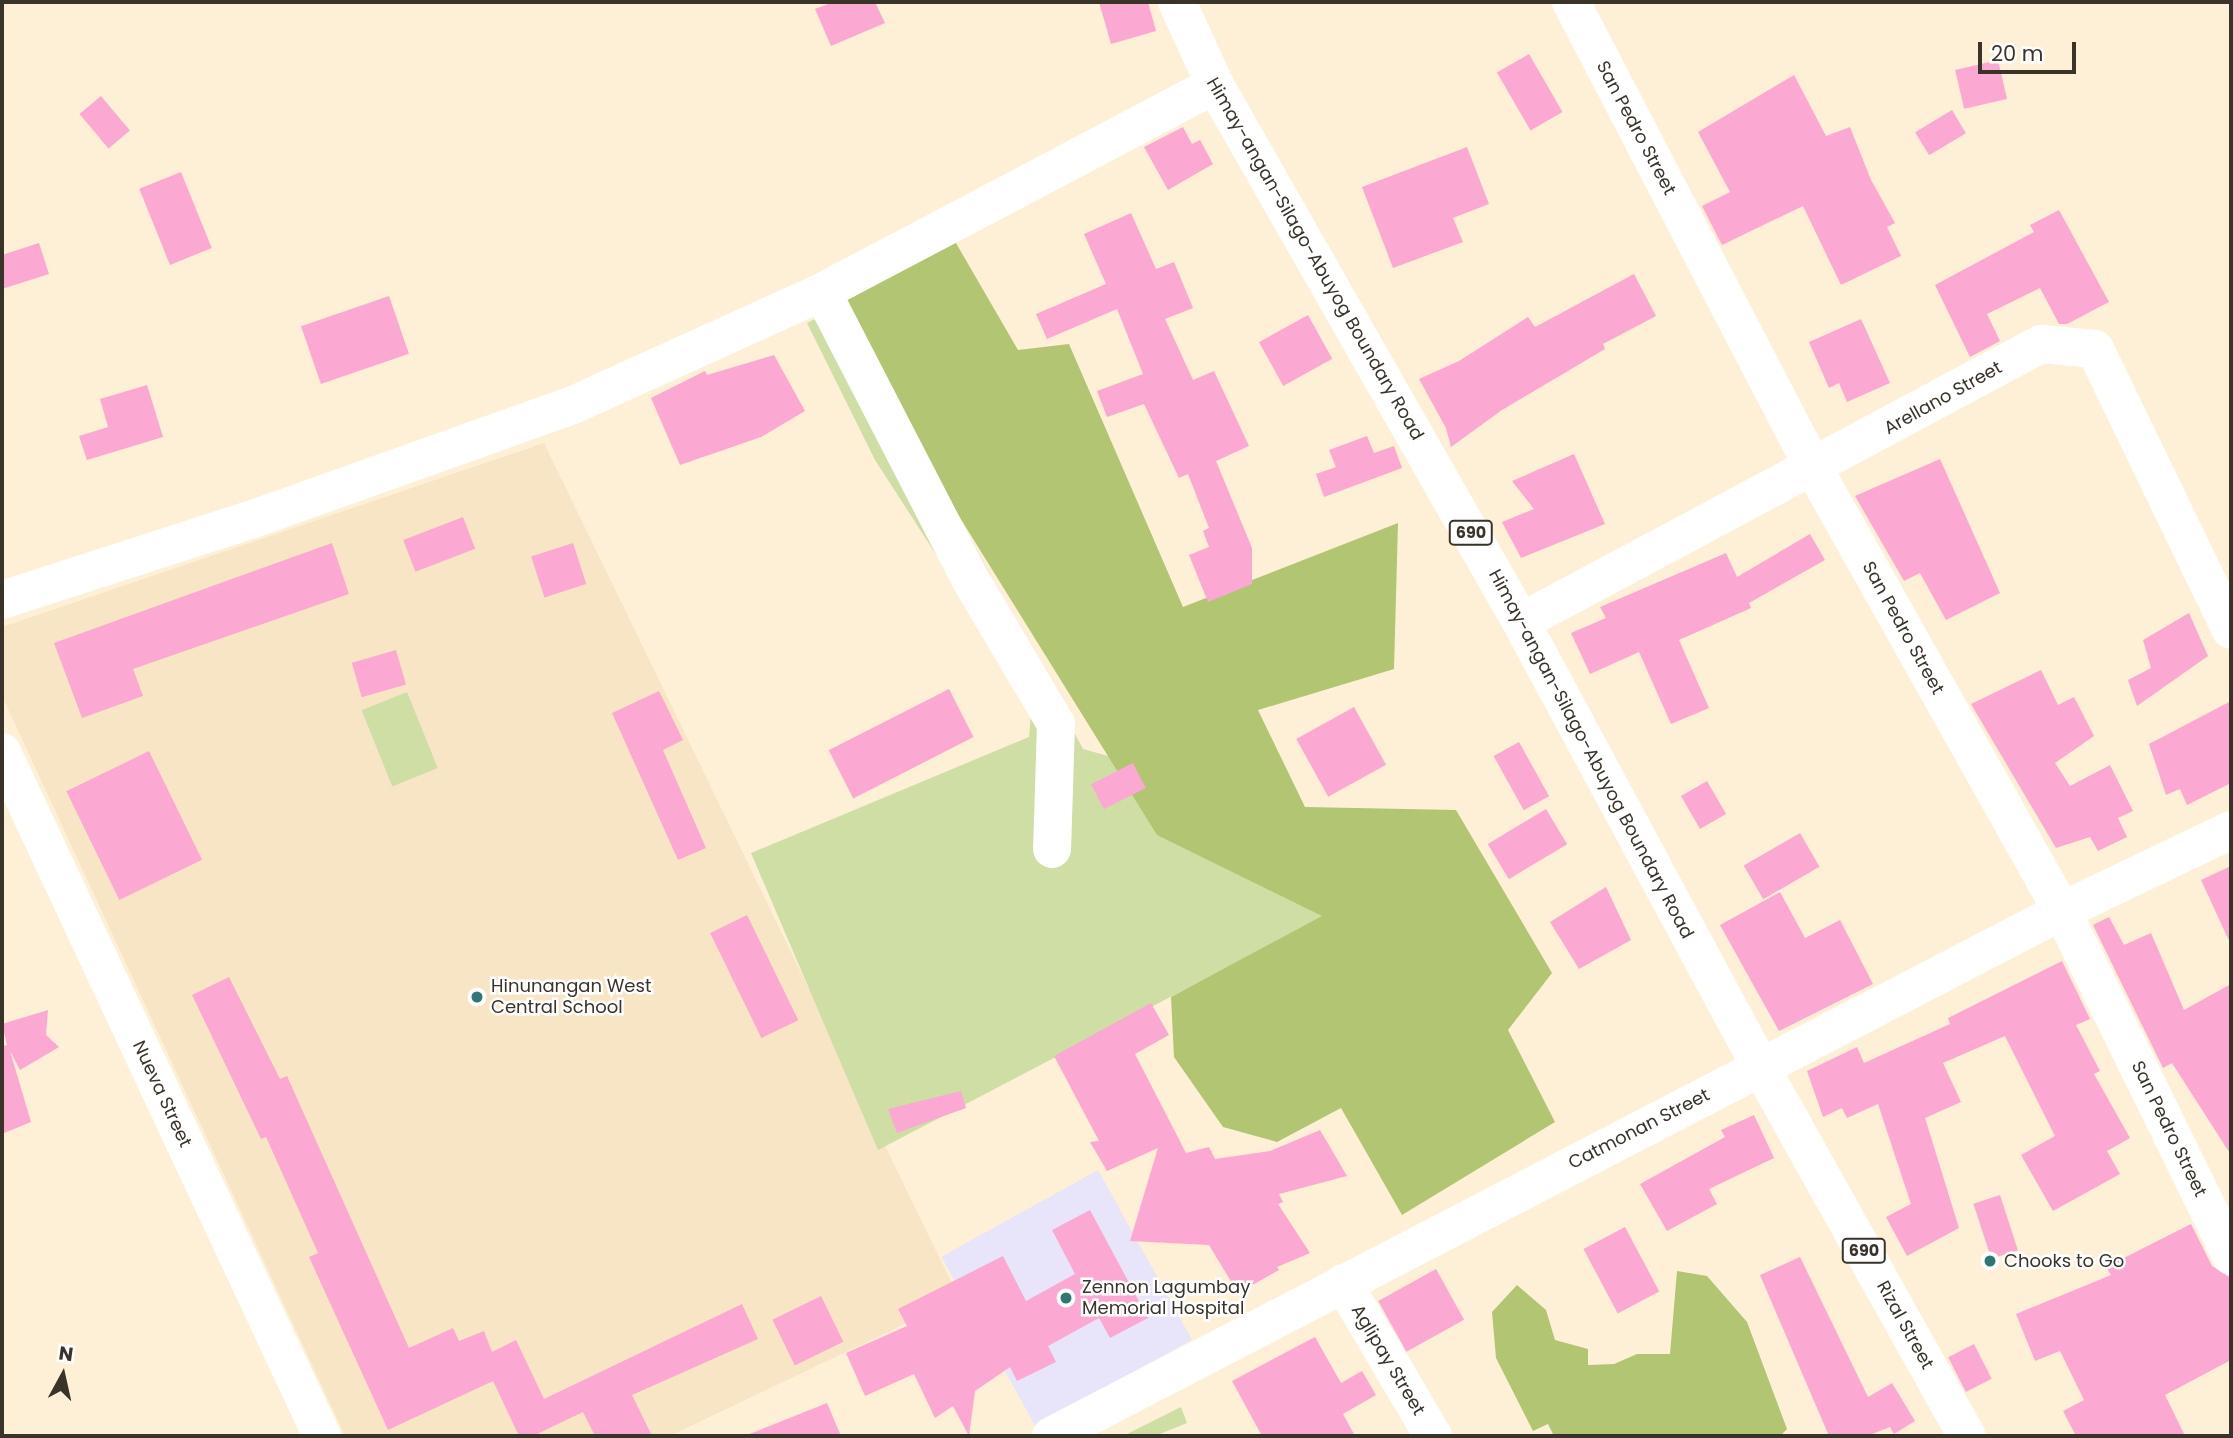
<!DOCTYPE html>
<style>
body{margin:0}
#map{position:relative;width:2233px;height:1438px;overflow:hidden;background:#fef0d7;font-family:Poppins,sans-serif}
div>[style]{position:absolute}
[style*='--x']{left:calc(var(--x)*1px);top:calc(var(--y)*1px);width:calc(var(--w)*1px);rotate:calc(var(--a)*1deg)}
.built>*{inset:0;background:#f7e5c6}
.medical>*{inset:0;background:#e8e4fa;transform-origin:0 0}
.green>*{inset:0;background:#cfdea4;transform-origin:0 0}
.forest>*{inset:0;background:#b2c573}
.building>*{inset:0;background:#fba9d3;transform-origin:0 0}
.minor>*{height:38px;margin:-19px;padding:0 19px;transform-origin:19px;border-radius:19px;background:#fff}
.major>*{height:38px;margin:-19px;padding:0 19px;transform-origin:19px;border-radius:19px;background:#fff}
.dots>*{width:19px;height:19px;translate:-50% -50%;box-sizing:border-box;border:4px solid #fff;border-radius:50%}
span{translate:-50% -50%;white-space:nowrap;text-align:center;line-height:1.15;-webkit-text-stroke:5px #fff;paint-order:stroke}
.shield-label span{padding:2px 5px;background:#fff;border:2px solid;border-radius:5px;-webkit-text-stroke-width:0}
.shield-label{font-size:16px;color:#39332a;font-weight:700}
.street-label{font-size:18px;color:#39332a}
.poi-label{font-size:18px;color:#39332a}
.left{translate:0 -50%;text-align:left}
.frame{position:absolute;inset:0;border:4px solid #39332a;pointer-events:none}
.north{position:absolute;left:28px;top:1340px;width:70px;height:70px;-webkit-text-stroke:5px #fff;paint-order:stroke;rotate:8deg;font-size:19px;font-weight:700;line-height:28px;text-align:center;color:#39332a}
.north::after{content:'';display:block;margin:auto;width:24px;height:32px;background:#39332a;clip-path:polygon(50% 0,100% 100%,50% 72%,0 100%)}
.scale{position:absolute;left:1978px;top:42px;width:98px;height:32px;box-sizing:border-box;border:4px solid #39332a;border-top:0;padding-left:9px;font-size:21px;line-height:24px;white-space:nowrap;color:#39332a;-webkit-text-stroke:5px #fff;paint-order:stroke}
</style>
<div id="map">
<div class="built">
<div style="clip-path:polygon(544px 443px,959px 1298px,670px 1436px,345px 1436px,2px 696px,2px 627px)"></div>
</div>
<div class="medical">
<div style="left:1098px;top:1170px;width:194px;height:179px;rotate:61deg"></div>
</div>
<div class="green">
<div style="clip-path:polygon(845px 304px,1083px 749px,1236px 792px,1327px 915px,878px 1150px,751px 853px,1029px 737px,1032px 703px,875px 460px,807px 323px)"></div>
<div style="left:407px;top:692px;width:82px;height:49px;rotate:68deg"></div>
<div style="clip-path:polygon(1181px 1407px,1187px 1423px,1155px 1436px,1123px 1436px)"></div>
</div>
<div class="forest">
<div style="clip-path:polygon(949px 231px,1018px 350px,1069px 344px,1183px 607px,1398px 523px,1394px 669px,1258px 710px,1305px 807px,1456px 810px,1552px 973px,1508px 1030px,1555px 1122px,1402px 1215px,1341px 1108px,1277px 1142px,1223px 1127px,1174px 1057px,1171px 997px,1322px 916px,1157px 835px,921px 455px,846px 299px)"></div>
<div style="clip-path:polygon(1677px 1271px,1707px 1276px,1747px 1322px,1787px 1429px,1780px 1436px,1554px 1436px,1548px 1424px,1533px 1431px,1496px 1358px,1492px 1312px,1517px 1285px,1546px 1310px,1555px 1340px,1588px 1349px,1588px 1365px,1614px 1364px,1637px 1354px,1670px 1354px)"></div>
</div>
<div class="building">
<div style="clip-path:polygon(833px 2px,875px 2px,885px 23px,831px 46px,815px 9px)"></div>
<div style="clip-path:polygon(1099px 2px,1148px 2px,1156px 31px,1111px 44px)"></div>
<div style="left:1529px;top:54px;width:67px;height:37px;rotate:60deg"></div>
<div style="left:1998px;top:60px;width:40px;height:44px;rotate:77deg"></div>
<div style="clip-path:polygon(1794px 75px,1826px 136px,1850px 127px,1871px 180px,1895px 223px,1887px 227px,1901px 256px,1841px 285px,1803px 206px,1722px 245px,1702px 206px,1730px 192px,1698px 132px)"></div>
<div style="left:101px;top:96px;width:45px;height:28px;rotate:50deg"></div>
<div style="left:1952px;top:110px;width:27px;height:43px;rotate:59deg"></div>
<div style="clip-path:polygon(1183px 127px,1192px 144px,1200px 140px,1213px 164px,1168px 190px,1144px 147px)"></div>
<div style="clip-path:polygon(1467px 147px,1489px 204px,1453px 218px,1463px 242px,1393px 268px,1362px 187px)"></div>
<div style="left:181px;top:172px;width:82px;height:45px;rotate:68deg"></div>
<div style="clip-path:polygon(2059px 210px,2109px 302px,2067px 324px,2059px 324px,2040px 288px,1987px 314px,2000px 341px,1970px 357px,1935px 285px,2034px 232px,2030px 225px)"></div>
<div style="clip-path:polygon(1131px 213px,1156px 269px,1174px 262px,1193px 308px,1165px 319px,1193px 380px,1214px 371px,1249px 446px,1216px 461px,1252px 548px,1252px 584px,1208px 602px,1189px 555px,1209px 547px,1203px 531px,1209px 528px,1188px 474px,1179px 478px,1144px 404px,1107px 417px,1097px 391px,1143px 374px,1117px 309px,1047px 339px,1036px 314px,1106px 284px,1084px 234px)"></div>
<div style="clip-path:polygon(39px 243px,49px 274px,2px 289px,2px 255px)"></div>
<div style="clip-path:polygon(1634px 274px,1656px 316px,1603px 344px,1605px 349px,1502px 410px,1451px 447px,1446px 428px,1419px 379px,1459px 361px,1528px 317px,1535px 327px)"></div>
<div style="left:389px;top:296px;width:61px;height:93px;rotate:71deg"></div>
<div style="left:1308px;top:315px;width:50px;height:56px;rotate:61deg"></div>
<div style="clip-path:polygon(1861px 319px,1890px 383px,1847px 402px,1839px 383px,1829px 388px,1809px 342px)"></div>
<div style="clip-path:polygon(774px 355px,805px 411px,761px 437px,680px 465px,651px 398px,705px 371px,707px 375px)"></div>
<div style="clip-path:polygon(147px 385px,163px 437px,87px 460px,79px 436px,108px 427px,100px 399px)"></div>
<div style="clip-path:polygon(1367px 436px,1374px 453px,1394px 446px,1402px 468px,1324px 497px,1316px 474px,1336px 467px,1329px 450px)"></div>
<div style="clip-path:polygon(1574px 454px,1605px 524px,1521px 558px,1502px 522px,1534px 509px,1512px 481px)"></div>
<div style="clip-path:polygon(1940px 459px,2000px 593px,1946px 620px,1920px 573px,1904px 581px,1855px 496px)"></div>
<div style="left:463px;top:517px;width:34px;height:64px;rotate:69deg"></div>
<div style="clip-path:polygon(1810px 534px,1825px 560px,1749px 603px,1751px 608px,1679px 640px,1709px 708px,1671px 724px,1639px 652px,1590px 674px,1571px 633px,1606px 618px,1600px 607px,1726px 553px,1737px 577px)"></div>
<div style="clip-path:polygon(332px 543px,349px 594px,133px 669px,143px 696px,82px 718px,54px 643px)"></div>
<div style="left:573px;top:543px;width:43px;height:44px;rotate:72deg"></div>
<div style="clip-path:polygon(2189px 613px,2208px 656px,2137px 706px,2128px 680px,2151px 668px,2143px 640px)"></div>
<div style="left:396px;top:650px;width:36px;height:46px;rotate:74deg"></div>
<div style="clip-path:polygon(2041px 670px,2058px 705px,2074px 697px,2094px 736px,2055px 763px,2070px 786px,2110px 765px,2133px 811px,2118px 818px,2127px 837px,2098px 851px,2090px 837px,2056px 848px,1971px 704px)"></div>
<div style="left:949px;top:689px;width:54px;height:135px;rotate:63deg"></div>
<div style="clip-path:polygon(659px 691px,683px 740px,663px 750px,706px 848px,678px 860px,612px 713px)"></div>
<div style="clip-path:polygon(2231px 701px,2231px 783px,2187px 805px,2180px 789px,2166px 795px,2149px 744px)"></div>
<div style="left:1354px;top:707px;width:66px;height:66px;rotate:61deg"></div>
<div style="left:1519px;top:742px;width:62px;height:29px;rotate:61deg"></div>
<div style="left:149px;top:751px;width:121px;height:92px;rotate:64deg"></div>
<div style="left:1133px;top:763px;width:28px;height:47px;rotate:63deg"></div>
<div style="left:1707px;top:781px;width:38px;height:30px;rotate:60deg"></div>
<div style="left:1546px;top:809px;width:41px;height:68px;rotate:59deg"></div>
<div style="left:1800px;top:833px;width:39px;height:65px;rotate:60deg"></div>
<div style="clip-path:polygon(2231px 866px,2231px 945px,2201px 880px)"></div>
<div style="clip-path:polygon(1606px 887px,1631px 940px,1579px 969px,1550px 922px)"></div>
<div style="clip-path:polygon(1780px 892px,1805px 938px,1840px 920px,1873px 984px,1779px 1031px,1720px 925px)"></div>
<div style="left:747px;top:915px;width:117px;height:41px;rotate:64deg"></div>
<div style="clip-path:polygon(2109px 917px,2124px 945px,2151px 933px,2184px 1010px,2231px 984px,2231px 1155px,2172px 1063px,2163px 1068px,2093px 925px)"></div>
<div style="clip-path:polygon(2062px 961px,2090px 1019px,2076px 1025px,2100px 1071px,2094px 1074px,2130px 1138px,2107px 1151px,2120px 1174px,2053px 1211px,2021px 1155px,2055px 1136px,2005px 1036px,1943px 1063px,1961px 1102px,1925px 1118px,1959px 1228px,1907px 1256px,1886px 1217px,1911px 1204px,1878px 1104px,1847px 1118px,1842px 1108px,1823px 1117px,1807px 1071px,1857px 1047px,1864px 1063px,1950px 1024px,1948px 1018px)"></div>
<div style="clip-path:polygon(229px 977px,280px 1079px,287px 1076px,409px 1348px,453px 1328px,459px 1341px,484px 1331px,492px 1352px,516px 1340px,544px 1399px,742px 1304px,758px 1339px,632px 1395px,652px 1436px,595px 1436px,583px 1412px,533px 1436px,519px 1436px,493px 1381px,388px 1430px,309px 1257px,318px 1253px,266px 1137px,261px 1139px,192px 995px)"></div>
<div style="clip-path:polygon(1151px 1003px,1169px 1035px,1135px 1054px,1186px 1153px,1209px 1147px,1215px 1159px,1270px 1151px,1320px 1130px,1347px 1176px,1279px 1194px,1283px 1202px,1278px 1204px,1310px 1253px,1277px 1267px,1279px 1270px,1238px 1293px,1209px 1245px,1130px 1241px,1158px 1148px,1107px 1171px,1090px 1142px,1099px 1141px,1054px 1056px)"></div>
<div style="clip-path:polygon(48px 1010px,46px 1035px,59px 1047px,20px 1070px,10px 1051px,31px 1122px,2px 1134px,2px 1046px,7px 1045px,2px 1024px)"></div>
<div style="clip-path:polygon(961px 1091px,966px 1108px,897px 1133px,888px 1109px)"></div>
<div style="clip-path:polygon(1754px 1115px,1774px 1158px,1709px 1189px,1717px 1204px,1667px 1231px,1640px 1184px,1725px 1137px,1721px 1130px)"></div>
<div style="left:2000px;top:1195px;width:58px;height:28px;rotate:72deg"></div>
<div style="clip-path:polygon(1090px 1210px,1148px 1318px,1110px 1338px,1099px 1318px,1048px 1346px,1056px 1362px,1017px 1381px,1010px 1367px,975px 1391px,969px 1436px,953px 1406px,935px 1418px,914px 1374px,865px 1396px,846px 1353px,907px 1326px,898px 1309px,1003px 1256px,1026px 1301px,1075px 1274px,1052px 1230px)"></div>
<div style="clip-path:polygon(2191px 1224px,2212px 1266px,2231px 1278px,2231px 1360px,2165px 1395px,2185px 1436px,2076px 1436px,2063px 1411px,2084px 1400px,2060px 1351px,2035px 1361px,2016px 1314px,2111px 1275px,2106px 1267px)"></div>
<div style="left:1625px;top:1227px;width:73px;height:47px;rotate:62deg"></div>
<div style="clip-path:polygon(1800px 1257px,1868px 1397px,1892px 1383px,1915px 1421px,1894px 1434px,1890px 1427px,1867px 1436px,1829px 1436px,1760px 1275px)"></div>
<div style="left:1436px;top:1269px;width:58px;height:66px;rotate:61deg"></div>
<div style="left:821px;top:1296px;width:51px;height:54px;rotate:64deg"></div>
<div style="clip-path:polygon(1315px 1337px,1341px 1383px,1362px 1371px,1376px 1395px,1343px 1414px,1355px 1436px,1262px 1436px,1232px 1381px)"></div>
<div style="left:1974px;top:1344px;width:39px;height:29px;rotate:63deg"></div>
<div style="clip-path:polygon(827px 1403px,841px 1436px,747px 1436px,747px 1435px)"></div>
</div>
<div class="minor">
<div style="--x:1571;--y:2;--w:526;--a:62.51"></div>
<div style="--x:1814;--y:469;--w:507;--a:60.7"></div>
<div style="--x:2062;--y:911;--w:384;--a:63.9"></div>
<div style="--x:822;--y:292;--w:321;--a:62.7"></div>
<div style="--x:969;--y:577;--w:171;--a:59.4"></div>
<div style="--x:1056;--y:724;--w:125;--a:91.8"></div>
<div style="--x:2;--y:600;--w:264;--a:-17.9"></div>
<div style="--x:253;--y:519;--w:340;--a:-19.6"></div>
<div style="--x:573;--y:405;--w:273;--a:-24.4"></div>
<div style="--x:822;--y:292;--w:444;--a:-27.8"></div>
<div style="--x:1521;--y:622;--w:590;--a:-28.13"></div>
<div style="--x:2041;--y:344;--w:54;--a:5.3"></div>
<div style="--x:2095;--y:349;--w:312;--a:64.2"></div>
<div style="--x:2;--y:752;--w:755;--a:64.93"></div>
<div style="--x:1343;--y:1283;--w:178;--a:59.5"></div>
<div style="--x:1051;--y:1436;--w:1139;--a:-27.44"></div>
<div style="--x:2062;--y:911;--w:187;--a:-25.6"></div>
</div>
<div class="major">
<div style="--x:1177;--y:2;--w:91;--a:65.4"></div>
<div style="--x:1215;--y:85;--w:618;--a:60.32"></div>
<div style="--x:1521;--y:622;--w:504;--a:61.71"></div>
<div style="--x:1760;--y:1066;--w:424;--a:60.8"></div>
</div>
<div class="dots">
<div style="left:477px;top:997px;background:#2e7774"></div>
<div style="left:1990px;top:1261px;background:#2e7774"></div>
<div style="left:1066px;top:1298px;background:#2e7774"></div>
</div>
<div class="shield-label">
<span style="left:1471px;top:533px">690</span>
<span style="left:1864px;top:1251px">690</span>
</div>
<div class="street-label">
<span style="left:1636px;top:128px;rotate:62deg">San Pedro Street</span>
<span style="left:1315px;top:259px;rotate:60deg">Himay-angan-Silago-Abuyog Boundary Road</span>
<span style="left:1943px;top:398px;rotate:-29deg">Arellano Street</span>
<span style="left:1903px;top:628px;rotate:61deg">San Pedro Street</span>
<span style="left:1591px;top:754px;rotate:62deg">Himay-angan-Silago-Abuyog Boundary Road</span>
<span style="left:162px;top:1094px;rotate:65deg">Nueva Street</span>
<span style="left:1639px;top:1129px;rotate:-27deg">Catmonan Street</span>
<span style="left:2169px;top:1129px;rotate:64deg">San Pedro Street</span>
<span style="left:1905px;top:1325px;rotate:61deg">Rizal Street</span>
<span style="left:1388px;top:1360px;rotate:59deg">Aglipay Street</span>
</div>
<div class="poi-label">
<span class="left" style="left:491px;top:997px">Hinunangan West<br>Central School</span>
<span class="left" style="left:2004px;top:1261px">Chooks to Go</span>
<span class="left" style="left:1082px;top:1298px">Zennon Lagumbay<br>Memorial Hospital</span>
</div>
<div class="frame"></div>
<div class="north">N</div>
<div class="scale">20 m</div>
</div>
